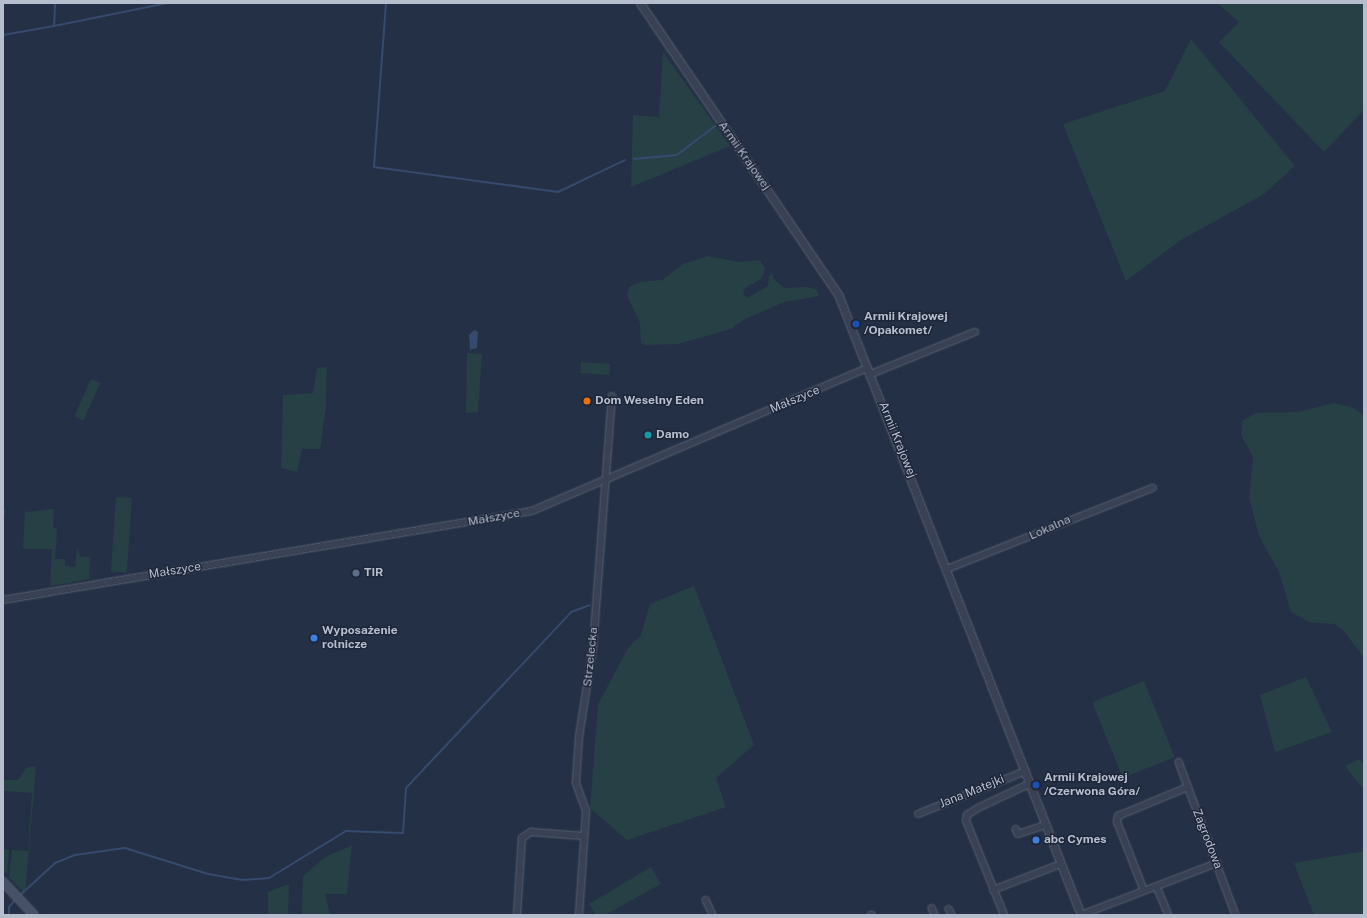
<!DOCTYPE html>
<meta charset="utf-8">
<style>
body{margin:0}
#map{position:relative;width:1367px;height:918px;overflow:hidden;background:#243045;font-family:"Public Sans",sans-serif}
div>[style]{position:absolute}
[style*='--x']{left:calc(var(--x)*1px);top:calc(var(--y)*1px);width:calc(var(--w)*1px);rotate:calc(var(--a)*1deg)}
.green>*{inset:0;background:#264045;transform-origin:0 0}
.water>*{inset:0;background:#364a6d}
.stream>*{height:2px;margin:-1px;padding:0 1px;transform-origin:1px;border-radius:1px;background:#364a6d}
.roads{filter:drop-shadow(0 0 1px #576071) drop-shadow(0 0 1px #576071)}
.minor>*{height:5.5px;margin:-2.75px;padding:0 2.75px;transform-origin:2.75px;border-radius:2.75px;background:#394254}
.tertiary>*{height:7px;margin:-3.5px;padding:0 3.5px;transform-origin:3.5px;border-radius:3.5px;background:#394254}
.secondary>*{height:8px;margin:-4px;padding:0 4px;transform-origin:4px;border-radius:4px;background:#465167}
.dots>*{width:11px;height:11px;translate:-50% -50%;box-sizing:border-box;border:2px solid #1d2739;border-radius:50%}
span{translate:-50% -50%;white-space:nowrap;text-align:center;line-height:1.15;-webkit-text-stroke:3px #1d2739;paint-order:stroke}
.street-label{font-size:12px;color:#b6bece}
.poi-label{font-size:12px;color:#b6bece;font-weight:700}
.left{translate:0 -50%;text-align:left}
.frame{position:absolute;inset:0;border:4px solid #b6bece;pointer-events:none}
</style>
<div id="map">
<div class="green">
<div style="clip-path:polygon(1217px 3px,1364px 3px,1364px 110px,1324px 152px,1219px 42px,1239px 22px)"></div>
<div style="clip-path:polygon(1191px 39px,1295px 166px,1264px 194px,1181px 240px,1126px 281px,1063px 124px,1165px 91px)"></div>
<div style="clip-path:polygon(663px 52px,730px 146px,631px 187px,633px 115px,659px 117px)"></div>
<div style="clip-path:polygon(708px 256px,738px 262px,760px 260px,765px 269px,761px 279px,745px 288px,743px 294px,747px 298px,768px 286px,769px 276px,773px 273px,773px 278px,784px 288px,806px 287px,816px 289px,819px 296px,784px 302px,743px 320px,731px 329px,678px 344px,646px 345px,641px 343px,640px 323px,627px 296px,629px 287px,640px 282px,662px 280px,683px 264px)"></div>
<div style="clip-path:polygon(467px 353px,482px 354px,478px 412px,466px 413px)"></div>
<div style="left:581px;top:362px;width:29px;height:11px;rotate:4deg"></div>
<div style="clip-path:polygon(327px 367px,326px 407px,320px 449px,302px 449px,297px 472px,281px 468px,283px 395px,313px 393px,317px 368px)"></div>
<div style="left:91px;top:379px;width:10px;height:41px;rotate:24deg"></div>
<div style="clip-path:polygon(1334px 403px,1354px 408px,1364px 416px,1364px 658px,1343px 630px,1334px 624px,1309px 622px,1291px 612px,1279px 572px,1259px 536px,1249px 497px,1253px 457px,1241px 435px,1242px 421px,1256px 413px,1298px 412px)"></div>
<div style="left:132px;top:498px;width:75px;height:16px;rotate:94deg"></div>
<div style="left:3px;top:509px;width:4px;height:37px;rotate:34deg"></div>
<div style="clip-path:polygon(54px 509px,53px 528px,57px 529px,55px 559px,65px 559px,65px 566px,75px 567px,77px 548px,81px 557px,90px 557px,89px 579px,50px 586px,52px 549px,23px 549px,25px 512px)"></div>
<div style="clip-path:polygon(694px 586px,754px 745px,716px 778px,726px 807px,627px 840px,590px 808px,598px 704px,628px 648px,641px 635px,650px 604px)"></div>
<div style="clip-path:polygon(1306px 677px,1332px 732px,1275px 752px,1260px 695px)"></div>
<div style="left:1144px;top:681px;width:82px;height:56px;rotate:68deg"></div>
<div style="clip-path:polygon(1360px 759px,1364px 764px,1364px 790px,1345px 766px)"></div>
<div style="clip-path:polygon(34px 766px,36px 768px,25px 894px,9px 877px,12px 850px,28px 851px,32px 793px,3px 791px,3px 780px,18px 780px,26px 768px)"></div>
<div style="clip-path:polygon(352px 845px,347px 894px,325px 894px,330px 915px,302px 915px,303px 876px,325px 857px)"></div>
<div style="clip-path:polygon(3px 849px,9px 850px,7px 874px,3px 870px)"></div>
<div style="clip-path:polygon(1364px 851px,1364px 915px,1314px 915px,1294px 863px)"></div>
<div style="clip-path:polygon(651px 867px,661px 884px,605px 915px,596px 915px,589px 904px)"></div>
<div style="clip-path:polygon(289px 884px,288px 915px,268px 915px,268px 892px)"></div>
</div>
<div class="water">
<div style="clip-path:polygon(474px 330px,478px 332px,477px 348px,470px 350px,469px 335px)"></div>
</div>
<div class="stream">
<div style="--x:55;--y:3;--w:23;--a:92"></div>
<div style="--x:54;--y:26;--w:116;--a:-11.4"></div>
<div style="--x:386;--y:3;--w:164;--a:94.2"></div>
<div style="--x:374;--y:167;--w:186;--a:7.7"></div>
<div style="--x:558;--y:192;--w:74;--a:-25.5"></div>
<div style="--x:3;--y:35;--w:52;--a:-10"></div>
<div style="--x:634;--y:159;--w:43;--a:-5.3"></div>
<div style="--x:677;--y:155;--w:48;--a:-37.3"></div>
<div style="--x:19;--y:896;--w:49;--a:-42.5"></div>
<div style="--x:55;--y:863;--w:22;--a:-22"></div>
<div style="--x:75;--y:855;--w:50;--a:-8"></div>
<div style="--x:125;--y:848;--w:87;--a:17.4"></div>
<div style="--x:208;--y:874;--w:35;--a:10"></div>
<div style="--x:242;--y:880;--w:27;--a:-4"></div>
<div style="--x:269;--y:878;--w:90;--a:-31.4"></div>
<div style="--x:346;--y:831;--w:57;--a:2"></div>
<div style="--x:403;--y:833;--w:45;--a:-86.2"></div>
<div style="--x:406;--y:788;--w:241;--a:-46.8"></div>
<div style="--x:571;--y:612;--w:20;--a:-20"></div>
<div style="--x:9;--y:915;--w:8;--a:-90"></div>
<div style="--x:9;--y:907;--w:11;--a:-49"></div>
</div>
<div class="roads">
<div class="minor">
<div style="--x:871;--y:374;--w:112;--a:-22"></div>
<div style="--x:947;--y:569;--w:221;--a:-21.5"></div>
<div style="--x:3;--y:600;--w:536;--a:-9.55"></div>
<div style="--x:532;--y:511;--w:365;--a:-23.1"></div>
<div style="--x:1179;--y:762;--w:163;--a:69.6"></div>
<div style="--x:918;--y:814;--w:116;--a:-21.7"></div>
<div style="--x:1016;--y:829;--w:5;--a:68"></div>
<div style="--x:1018;--y:834;--w:29;--a:-18"></div>
<div style="--x:1157;--y:887;--w:30;--a:67"></div>
<div style="--x:993;--y:890;--w:73;--a:-20.9"></div>
<div style="--x:1144;--y:891;--w:74;--a:-111.4"></div>
<div style="--x:1117;--y:822;--w:6;--a:-81"></div>
<div style="--x:1118;--y:816;--w:76;--a:-22.5"></div>
<div style="--x:706;--y:900;--w:17;--a:65"></div>
<div style="--x:932;--y:908;--w:8;--a:67"></div>
<div style="--x:949;--y:909;--w:7;--a:63"></div>
<div style="--x:517;--y:915;--w:77;--a:-86.3"></div>
<div style="--x:522;--y:838;--w:11;--a:-34"></div>
<div style="--x:531;--y:832;--w:53;--a:4.3"></div>
<div style="--x:579;--y:915;--w:104;--a:-86.1"></div>
<div style="--x:586;--y:811;--w:30;--a:-110"></div>
<div style="--x:576;--y:783;--w:46;--a:-86.3"></div>
<div style="--x:579;--y:737;--w:90;--a:-81.1"></div>
<div style="--x:593;--y:648;--w:252;--a:-85.7"></div>
<div style="--x:871;--y:915;--w:1;--a:0"></div>
<div style="--x:1004;--y:915;--w:101;--a:-112"></div>
<div style="--x:966;--y:821;--w:6;--a:-81"></div>
<div style="--x:967;--y:815;--w:15;--a:-32"></div>
<div style="--x:980;--y:807;--w:56;--a:-25.2"></div>
<div style="--x:1081;--y:915;--w:146;--a:-20.9"></div>
</div>
<div class="tertiary">
<div style="--x:640;--y:3;--w:352;--a:55.8"></div>
<div style="--x:838;--y:294;--w:667;--a:68.63"></div>
</div>
<div class="secondary">
<div style="--x:3;--y:882;--w:45;--a:46.8"></div>
</div>
</div>
<div class="dots">
<div style="left:856px;top:324px;background:#1a4fb4"></div>
<div style="left:587px;top:401px;background:#e8710a"></div>
<div style="left:648px;top:435px;background:#0f9aa8"></div>
<div style="left:356px;top:573px;background:#5c6f8a"></div>
<div style="left:314px;top:638px;background:#3f7fe0"></div>
<div style="left:1036px;top:785px;background:#1a4fb4"></div>
<div style="left:1036px;top:840px;background:#3f7fe0"></div>
</div>
<div class="street-label">
<span style="left:744px;top:156px;rotate:55deg">Armii Krajowej</span>
<span style="left:795px;top:400px;rotate:-23deg">Małszyce</span>
<span style="left:897px;top:440px;rotate:68deg">Armii Krajowej</span>
<span style="left:494px;top:518px;rotate:-10deg">Małszyce</span>
<span style="left:1050px;top:528px;rotate:-24deg">Lokalna</span>
<span style="left:175px;top:571px;rotate:-9deg">Małszyce</span>
<span style="left:591px;top:657px;rotate:-84deg">Strzelecka</span>
<span style="left:972px;top:792px;rotate:-22deg">Jana Matejki</span>
<span style="left:1207px;top:839px;rotate:69deg">Zagrodowa</span>
</div>
<div class="poi-label">
<span class="left" style="left:864px;top:324px">Armii Krajowej<br>/Opakomet/</span>
<span class="left" style="left:595px;top:401px">Dom Weselny Eden</span>
<span class="left" style="left:656px;top:435px">Damo</span>
<span class="left" style="left:364px;top:573px">TIR</span>
<span class="left" style="left:322px;top:638px">Wyposażenie<br>rolnicze</span>
<span class="left" style="left:1044px;top:785px">Armii Krajowej<br>/Czerwona Góra/</span>
<span class="left" style="left:1044px;top:840px">abc Cymes</span>
</div>
<div class="frame"></div>
</div>
